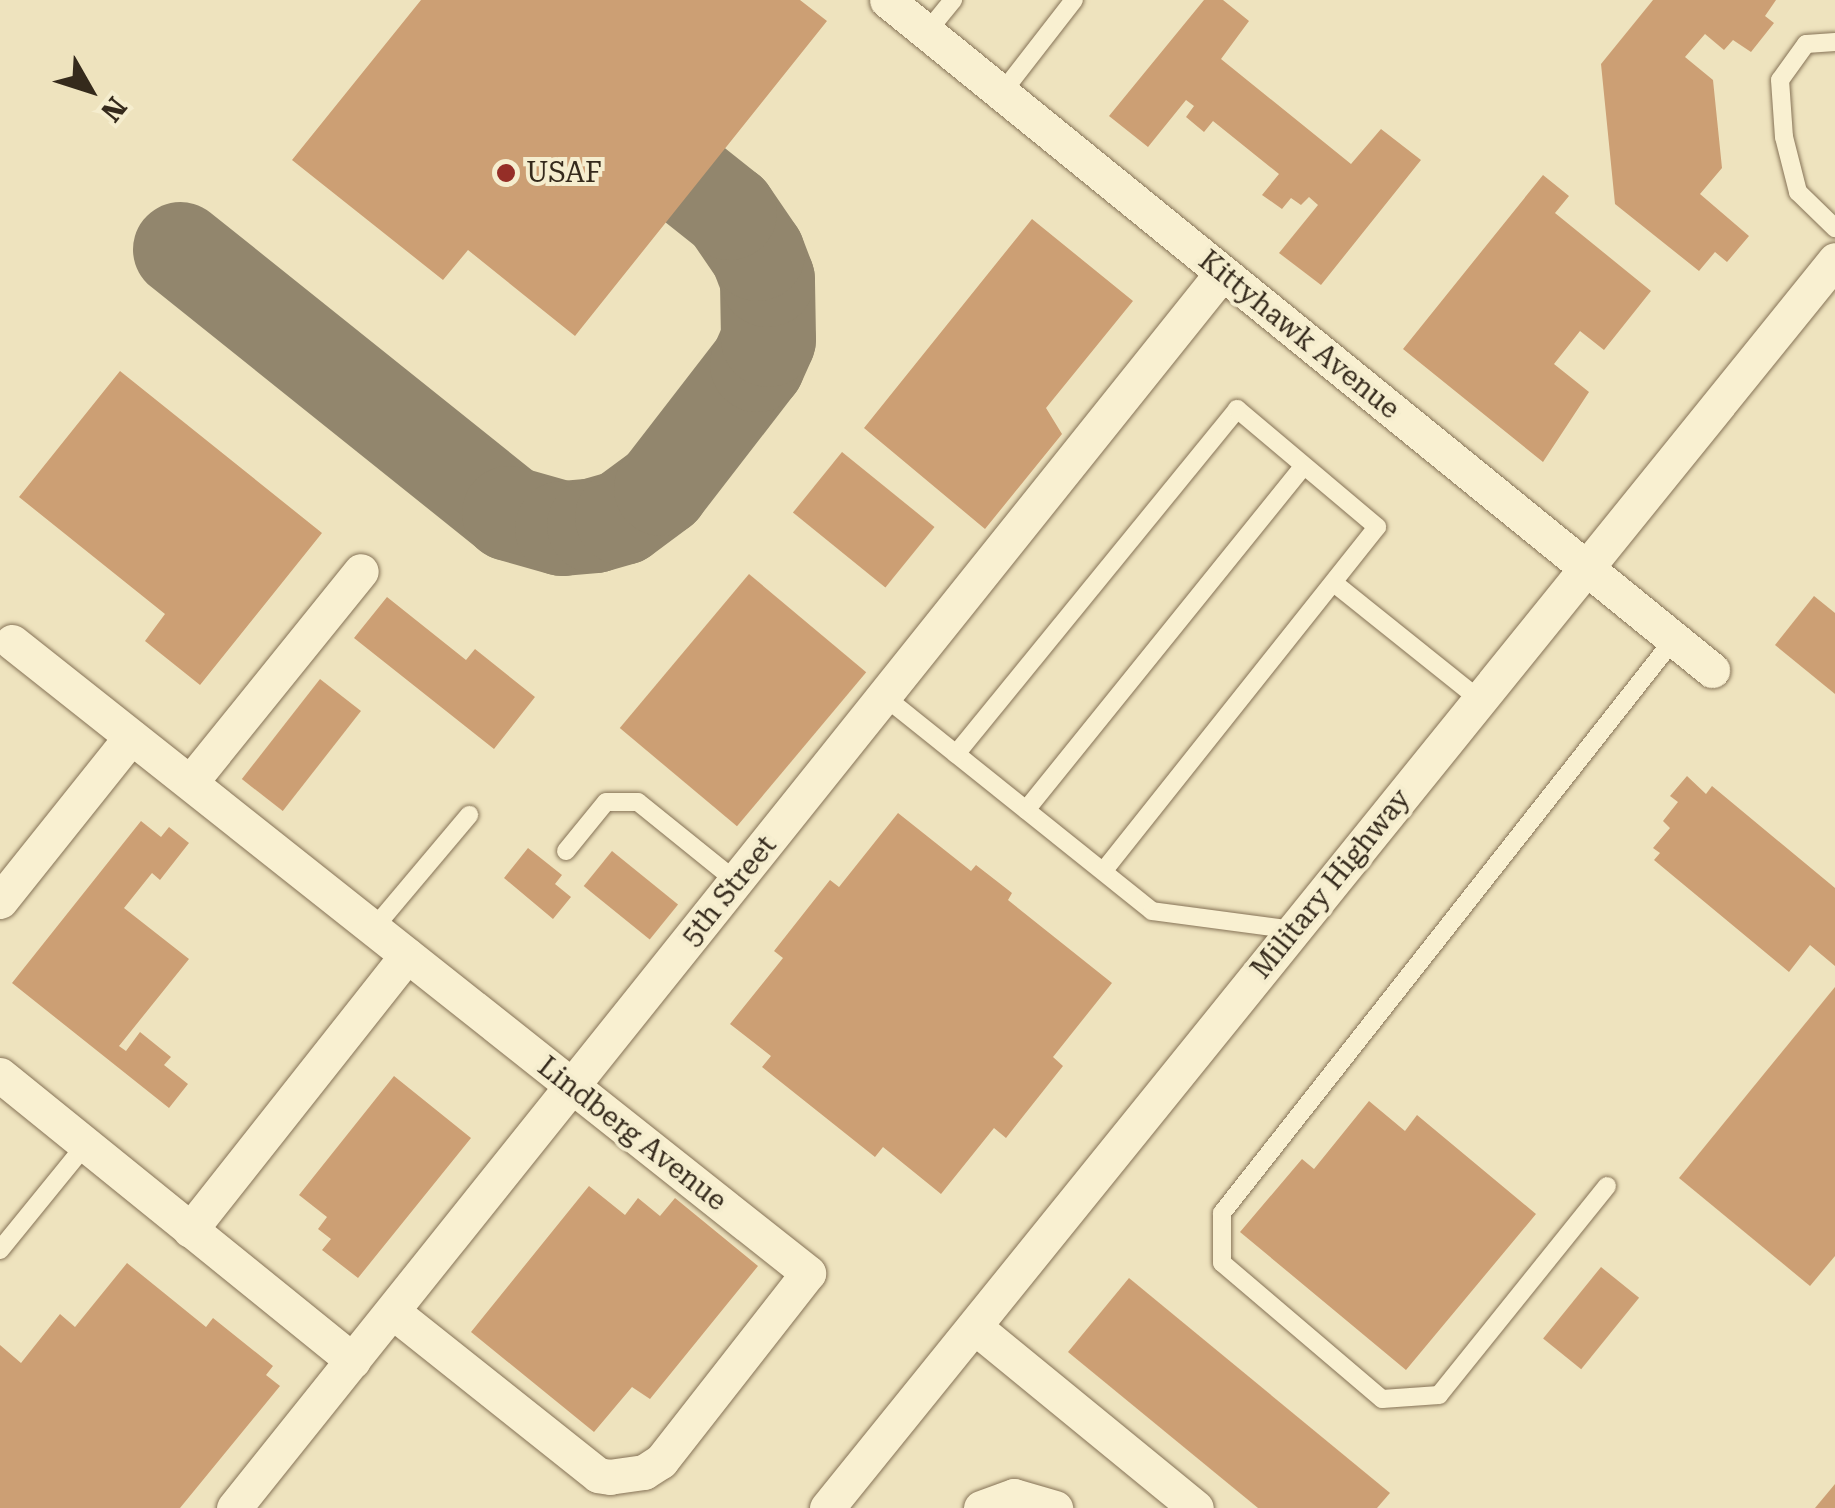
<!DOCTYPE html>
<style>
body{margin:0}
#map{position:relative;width:1835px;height:1508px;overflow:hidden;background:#eee3be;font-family:"Roboto Serif",serif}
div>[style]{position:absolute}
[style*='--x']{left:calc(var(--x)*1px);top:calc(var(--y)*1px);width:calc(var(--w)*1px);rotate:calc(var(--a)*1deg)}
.taxiway>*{height:95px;margin:-47.5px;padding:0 47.5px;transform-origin:47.5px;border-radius:47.5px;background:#92866d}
.building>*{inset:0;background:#cc9f74;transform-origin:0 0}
.roads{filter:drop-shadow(0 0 2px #867357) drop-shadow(0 0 2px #867357)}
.service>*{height:18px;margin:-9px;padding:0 9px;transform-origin:9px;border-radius:9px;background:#f9f0d1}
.minor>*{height:35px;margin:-17.5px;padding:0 17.5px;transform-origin:17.5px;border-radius:17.5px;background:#f9f0d1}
.dots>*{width:28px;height:28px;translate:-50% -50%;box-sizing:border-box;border:5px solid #f5edce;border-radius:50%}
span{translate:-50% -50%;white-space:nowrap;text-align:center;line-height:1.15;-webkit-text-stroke:8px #f5edce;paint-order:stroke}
.poi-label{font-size:28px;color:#352a1c}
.left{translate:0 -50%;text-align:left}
.street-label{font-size:28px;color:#352a1c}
.north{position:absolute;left:40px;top:40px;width:100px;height:100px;-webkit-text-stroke:8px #f5edce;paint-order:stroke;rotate:129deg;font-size:28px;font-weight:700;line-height:40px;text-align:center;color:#352a1c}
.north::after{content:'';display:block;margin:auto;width:35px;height:45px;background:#352a1c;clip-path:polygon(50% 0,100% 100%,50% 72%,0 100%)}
</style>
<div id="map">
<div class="taxiway">
<div style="--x:180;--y:249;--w:422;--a:38.7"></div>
<div style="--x:509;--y:513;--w:55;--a:15.8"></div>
<div style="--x:562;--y:528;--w:32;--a:-5"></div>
<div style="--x:594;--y:525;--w:29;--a:-16"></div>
<div style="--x:622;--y:517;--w:49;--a:-36.6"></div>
<div style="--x:661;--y:488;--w:157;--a:-52.3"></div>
<div style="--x:757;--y:364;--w:27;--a:-66"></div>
<div style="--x:768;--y:339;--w:60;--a:-91"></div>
<div style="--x:767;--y:279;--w:28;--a:-111"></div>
<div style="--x:757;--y:253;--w:50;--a:-124.3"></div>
<div style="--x:729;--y:212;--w:43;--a:-141.5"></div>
</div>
<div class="building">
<div style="clip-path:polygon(421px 0,800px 0,827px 21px,575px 336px,468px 250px,443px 280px,292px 160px)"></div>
<div style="clip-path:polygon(1204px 0,1223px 0,1249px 21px,1221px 59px,1351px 164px,1381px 129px,1421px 160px,1321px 285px,1279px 253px,1318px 205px,1309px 197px,1301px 205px,1291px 198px,1282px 209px,1262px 195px,1279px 174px,1213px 121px,1204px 132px,1186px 117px,1194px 106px,1186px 100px,1148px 147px,1109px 116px)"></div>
<div style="clip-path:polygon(1653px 0,1776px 0,1765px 16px,1774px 23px,1751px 52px,1733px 40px,1724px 50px,1705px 34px,1685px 57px,1713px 80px,1722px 168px,1700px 194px,1749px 236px,1727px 262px,1715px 252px,1699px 271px,1615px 204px,1601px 64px)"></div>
<div style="clip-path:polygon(1543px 175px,1569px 196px,1555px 213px,1651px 291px,1604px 350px,1580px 331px,1554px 364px,1589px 392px,1543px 462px,1403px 349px)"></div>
<div style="clip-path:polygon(1032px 219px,1133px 301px,1046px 408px,1062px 434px,985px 529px,864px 428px)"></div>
<div style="clip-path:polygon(120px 371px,322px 533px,200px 685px,145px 641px,165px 614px,19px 497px)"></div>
<div style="left:842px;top:452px;width:119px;height:78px;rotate:39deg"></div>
<div style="left:749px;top:574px;width:153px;height:201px;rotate:40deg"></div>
<div style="clip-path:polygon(1814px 596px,1835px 613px,1835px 694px,1775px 645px)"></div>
<div style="clip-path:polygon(387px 597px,466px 660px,475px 649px,535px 697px,494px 749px,354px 638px)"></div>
<div style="left:320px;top:679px;width:52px;height:127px;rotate:38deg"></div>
<div style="clip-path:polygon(1687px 776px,1706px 794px,1712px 786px,1835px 888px,1835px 966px,1810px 945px,1789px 972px,1654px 860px,1660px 853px,1653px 848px,1670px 828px,1663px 821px,1678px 802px,1670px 796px)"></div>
<div style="clip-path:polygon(898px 813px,971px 871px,976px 865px,1012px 893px,1008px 900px,1112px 983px,1053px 1057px,1063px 1066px,1006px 1138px,994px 1128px,941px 1194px,883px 1147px,875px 1157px,762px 1067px,771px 1056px,730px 1024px,783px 958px,774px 951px,830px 880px,839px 887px)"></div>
<div style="clip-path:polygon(141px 821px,161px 837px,169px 827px,189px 843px,160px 880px,152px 873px,124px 908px,189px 959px,119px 1046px,126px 1051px,140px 1032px,171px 1057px,164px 1065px,188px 1084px,169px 1108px,12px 983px)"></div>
<div style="clip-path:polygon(528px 848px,562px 875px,555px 884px,571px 897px,553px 919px,504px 878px)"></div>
<div style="left:612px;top:851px;width:85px;height:45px;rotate:39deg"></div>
<div style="clip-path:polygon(1835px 987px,1835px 1256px,1810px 1286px,1679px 1178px)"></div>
<div style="clip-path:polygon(394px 1076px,471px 1138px,358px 1278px,322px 1250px,331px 1239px,318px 1229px,327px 1217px,299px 1195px)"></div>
<div style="clip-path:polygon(1369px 1101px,1405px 1131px,1417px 1115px,1536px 1214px,1406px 1370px,1240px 1232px,1302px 1159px,1314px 1169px)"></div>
<div style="clip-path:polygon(589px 1186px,625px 1215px,638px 1198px,660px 1216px,675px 1198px,758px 1266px,650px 1399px,632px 1387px,594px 1432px,471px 1332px)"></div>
<div style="clip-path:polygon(127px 1263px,206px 1327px,213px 1318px,273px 1366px,266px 1375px,280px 1386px,180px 1508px,0 1508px,0 1345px,21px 1363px,60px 1314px,75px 1327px)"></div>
<div style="left:1601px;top:1267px;width:49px;height:92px;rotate:39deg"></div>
<div style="clip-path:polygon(1129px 1278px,1390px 1493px,1377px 1508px,1258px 1508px,1068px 1352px)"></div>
<div style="clip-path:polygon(1835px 1484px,1835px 1508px,1815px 1508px)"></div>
</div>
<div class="roads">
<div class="service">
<div style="--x:926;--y:33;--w:43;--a:-50.7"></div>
<div style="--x:1835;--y:42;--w:29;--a:176"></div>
<div style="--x:1806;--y:44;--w:44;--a:125.8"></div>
<div style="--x:1780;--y:80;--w:57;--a:86"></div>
<div style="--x:1784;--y:137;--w:57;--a:75.7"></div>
<div style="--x:1798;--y:192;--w:52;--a:44.2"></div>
<div style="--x:1001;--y:94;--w:119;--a:-52.2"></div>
<div style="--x:1334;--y:583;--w:187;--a:38.7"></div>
<div style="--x:885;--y:697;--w:342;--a:38.7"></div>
<div style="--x:1152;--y:911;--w:143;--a:7.6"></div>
<div style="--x:956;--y:754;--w:445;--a:-50.8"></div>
<div style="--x:1237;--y:409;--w:183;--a:40.1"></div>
<div style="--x:1377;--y:527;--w:438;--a:128.5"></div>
<div style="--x:1026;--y:810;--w:442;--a:-51.1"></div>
<div style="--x:566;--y:851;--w:63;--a:-50.8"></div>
<div style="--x:606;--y:802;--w:32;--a:0"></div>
<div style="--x:638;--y:802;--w:126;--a:38.9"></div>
<div style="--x:374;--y:928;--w:148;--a:-49.9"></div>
<div style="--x:1607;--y:1186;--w:268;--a:128.8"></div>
<div style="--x:1439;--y:1395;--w:57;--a:176"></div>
<div style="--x:1382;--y:1399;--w:210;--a:-139.6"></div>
<div style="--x:1222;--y:1263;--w:50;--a:-90"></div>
<div style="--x:1222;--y:1213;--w:731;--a:-51.78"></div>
<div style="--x:0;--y:1250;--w:136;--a:-50.9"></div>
</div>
<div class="minor">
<div style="--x:887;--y:0;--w:1063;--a:39.08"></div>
<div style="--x:12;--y:642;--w:1016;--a:38.4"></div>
<div style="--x:808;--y:1273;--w:239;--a:128"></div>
<div style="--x:661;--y:1461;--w:20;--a:147"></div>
<div style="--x:644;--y:1472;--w:34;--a:172"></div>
<div style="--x:610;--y:1477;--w:12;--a:-171"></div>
<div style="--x:598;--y:1475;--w:262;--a:-141.5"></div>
<div style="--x:193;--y:779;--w:267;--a:-51.1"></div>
<div style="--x:0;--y:901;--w:210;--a:-51.4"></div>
<div style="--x:0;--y:1075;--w:454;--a:39"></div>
<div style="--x:190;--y:1230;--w:350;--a:-51.7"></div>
<div style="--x:976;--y:1328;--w:284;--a:39.3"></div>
<div style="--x:234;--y:1508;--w:1582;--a:-51.34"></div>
<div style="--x:827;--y:1508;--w:1604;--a:-51.07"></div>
<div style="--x:981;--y:1508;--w:35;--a:-20"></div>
<div style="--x:1014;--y:1496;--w:43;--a:16.3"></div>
</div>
</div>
<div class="dots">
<div style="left:506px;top:173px;background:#952e27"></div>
</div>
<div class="poi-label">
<span class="left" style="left:526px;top:173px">USAF</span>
</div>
<div class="street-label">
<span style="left:1299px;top:335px;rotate:39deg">Kittyhawk Avenue</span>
<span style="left:1331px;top:884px;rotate:-51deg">Military Highway</span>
<span style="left:729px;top:891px;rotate:-51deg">5th Street</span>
<span style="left:632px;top:1134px;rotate:38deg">Lindberg Avenue</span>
</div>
<div class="north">N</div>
</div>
